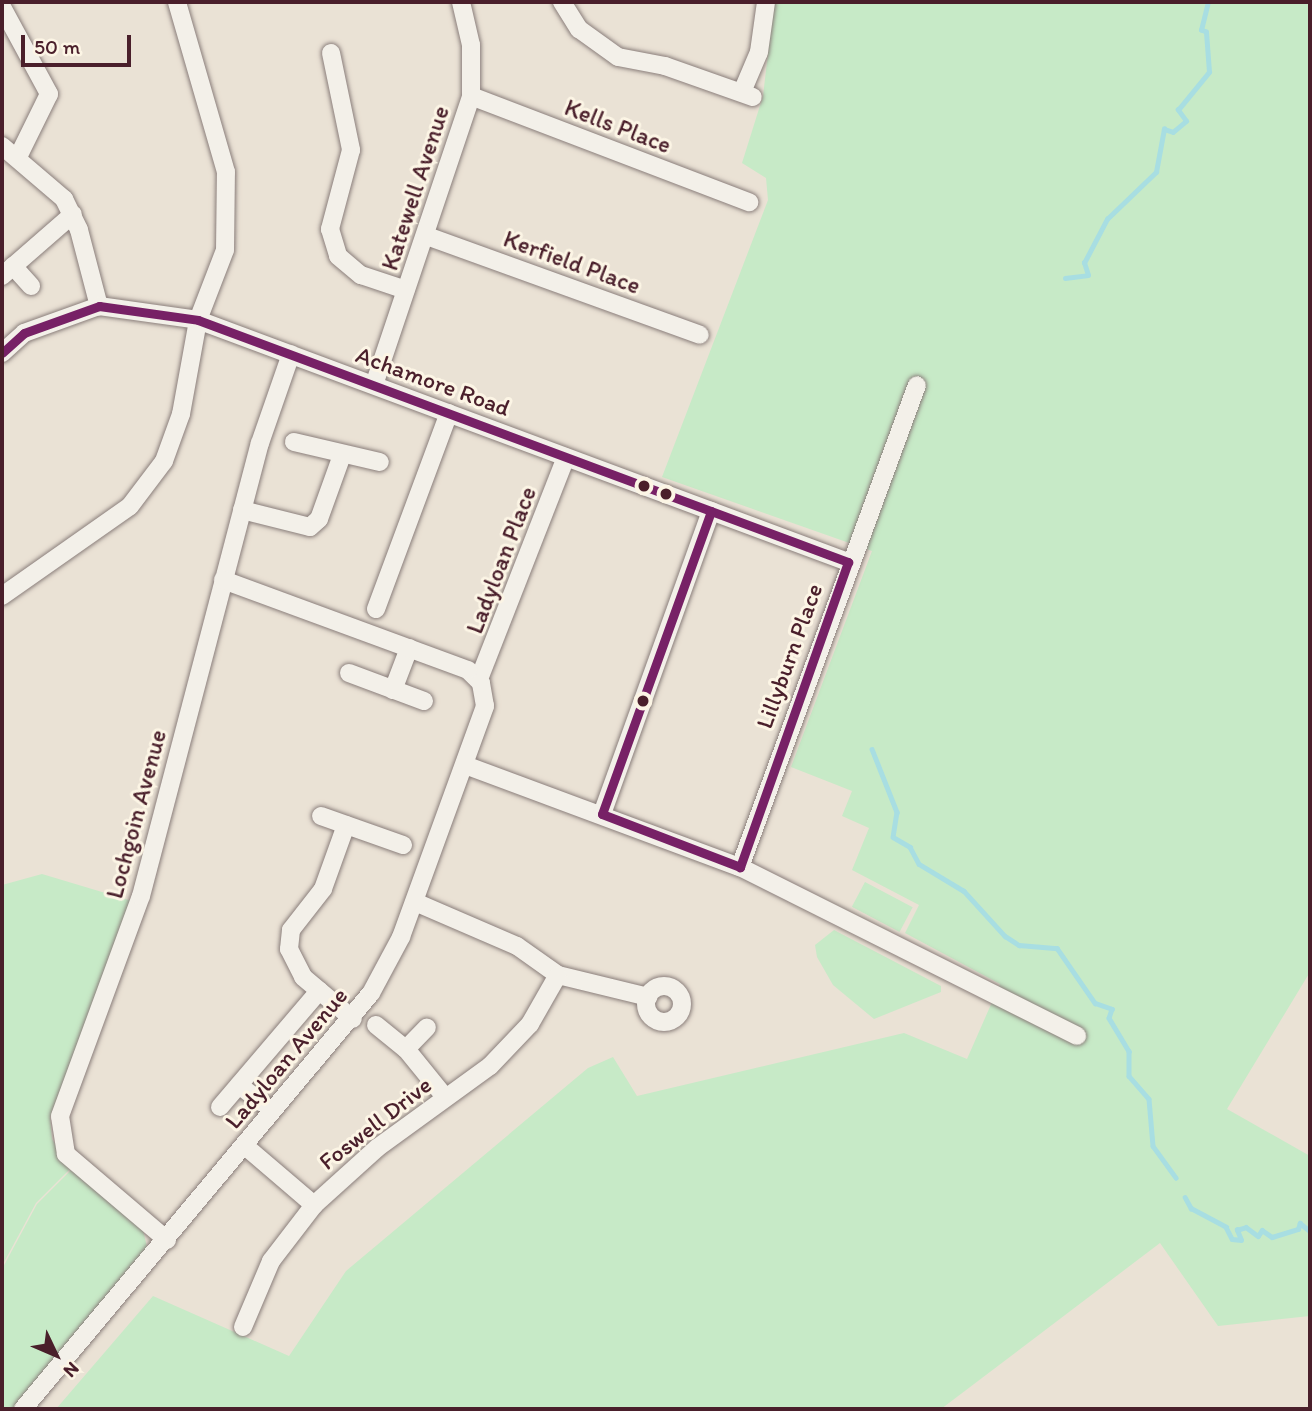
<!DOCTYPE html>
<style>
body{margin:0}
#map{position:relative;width:1312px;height:1411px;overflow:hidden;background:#eae2d5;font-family:Itim,sans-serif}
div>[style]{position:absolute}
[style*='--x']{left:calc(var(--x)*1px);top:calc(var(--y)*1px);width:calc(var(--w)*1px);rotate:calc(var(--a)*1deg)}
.green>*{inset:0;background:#c7eac7;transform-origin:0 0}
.stream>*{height:4.5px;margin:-2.25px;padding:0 2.25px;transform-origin:2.25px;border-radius:2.25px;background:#a8dee2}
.roads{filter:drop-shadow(0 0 2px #8a7e7b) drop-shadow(0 0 2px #8a7e7b)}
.minor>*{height:18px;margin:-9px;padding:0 9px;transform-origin:9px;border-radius:9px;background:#f3f0e9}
.minor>.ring{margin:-9px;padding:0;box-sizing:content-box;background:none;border:18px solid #f3f0e9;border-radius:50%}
.bus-1>*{height:9px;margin:-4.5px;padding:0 4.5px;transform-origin:4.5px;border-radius:4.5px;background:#772166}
.dots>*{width:19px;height:19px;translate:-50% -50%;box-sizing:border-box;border:4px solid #fcf5e5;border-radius:50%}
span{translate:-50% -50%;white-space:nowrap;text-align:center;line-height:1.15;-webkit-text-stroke:6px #fcf5e5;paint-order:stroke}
.street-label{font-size:24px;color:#4a1f2b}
.frame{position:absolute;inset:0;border:4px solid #4a1f2b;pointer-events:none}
.north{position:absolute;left:21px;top:1320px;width:70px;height:70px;-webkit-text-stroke:5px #fcf5e5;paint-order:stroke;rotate:134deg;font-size:19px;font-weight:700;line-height:28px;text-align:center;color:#4a1f2b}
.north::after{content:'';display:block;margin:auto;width:24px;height:32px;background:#4a1f2b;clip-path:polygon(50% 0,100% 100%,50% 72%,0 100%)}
.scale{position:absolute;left:21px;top:35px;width:110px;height:32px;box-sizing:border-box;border:4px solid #4a1f2b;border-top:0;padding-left:9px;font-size:21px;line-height:24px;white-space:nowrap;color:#4a1f2b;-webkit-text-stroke:5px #fcf5e5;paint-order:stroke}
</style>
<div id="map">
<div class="green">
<div style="clip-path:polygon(774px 2px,1310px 2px,1310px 972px,1227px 1109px,1310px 1156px,1310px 1316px,1218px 1326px,1160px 1243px,941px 1409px,56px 1409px,153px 1296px,289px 1356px,346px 1271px,588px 1068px,613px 1057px,637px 1096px,904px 1033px,967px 1059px,1000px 984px,905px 933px,919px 905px,852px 870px,869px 828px,842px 816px,852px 791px,791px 767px,872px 551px,662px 477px,768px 200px,766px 178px,742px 163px,763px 96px)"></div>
<div style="clip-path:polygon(42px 874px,132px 901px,50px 1117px,52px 1139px,70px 1169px,36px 1203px,2px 1266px,2px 885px)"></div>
<div style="left:865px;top:882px;width:54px;height:28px;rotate:28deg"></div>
<div style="clip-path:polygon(834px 930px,941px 986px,941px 992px,874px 1019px,833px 985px,817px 957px,815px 945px)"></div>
<div style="clip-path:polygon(71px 1170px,143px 1230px,147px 1247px,13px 1409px,2px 1409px,2px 1269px,37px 1204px)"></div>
</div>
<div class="stream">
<div style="--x:1065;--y:278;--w:23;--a:-7"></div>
<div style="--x:1088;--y:275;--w:13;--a:-108"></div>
<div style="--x:1084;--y:263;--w:50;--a:-62.4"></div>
<div style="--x:1107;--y:219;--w:68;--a:-43.8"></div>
<div style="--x:1156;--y:172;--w:44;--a:-79.5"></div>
<div style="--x:1164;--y:129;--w:9;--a:18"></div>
<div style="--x:1173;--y:132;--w:17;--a:-40"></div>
<div style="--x:1186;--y:121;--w:14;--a:-126"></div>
<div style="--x:1178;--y:110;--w:49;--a:-50.8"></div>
<div style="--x:1209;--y:72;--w:40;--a:-94.3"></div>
<div style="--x:1206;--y:32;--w:5;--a:-158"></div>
<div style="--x:1201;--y:30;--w:29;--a:-76"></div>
<div style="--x:872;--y:749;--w:68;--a:68.4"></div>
<div style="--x:897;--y:812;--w:25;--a:99"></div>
<div style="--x:893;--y:837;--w:20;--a:30"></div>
<div style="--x:910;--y:847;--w:19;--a:62"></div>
<div style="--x:919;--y:864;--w:52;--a:31"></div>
<div style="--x:964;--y:891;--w:61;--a:47.7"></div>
<div style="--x:1005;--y:936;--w:17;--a:33"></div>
<div style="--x:1019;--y:945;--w:38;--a:5"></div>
<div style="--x:1057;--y:948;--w:67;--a:55.4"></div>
<div style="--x:1095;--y:1003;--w:18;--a:19"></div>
<div style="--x:1112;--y:1009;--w:9;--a:108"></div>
<div style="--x:1109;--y:1018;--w:39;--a:59"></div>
<div style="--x:1129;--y:1051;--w:25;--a:90"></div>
<div style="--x:1129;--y:1076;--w:30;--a:49"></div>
<div style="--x:1149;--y:1099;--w:47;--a:85.1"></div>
<div style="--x:1153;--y:1146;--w:39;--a:54"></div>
<div style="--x:1185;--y:1197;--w:13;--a:61"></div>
<div style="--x:1191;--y:1208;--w:40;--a:28"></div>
<div style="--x:1226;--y:1227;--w:13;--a:63"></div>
<div style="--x:1232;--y:1239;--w:9;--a:6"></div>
<div style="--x:1241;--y:1240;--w:11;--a:-112"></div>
<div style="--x:1237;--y:1230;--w:9;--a:-18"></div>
<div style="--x:1246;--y:1227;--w:15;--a:37"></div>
<div style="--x:1258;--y:1236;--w:7;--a:-56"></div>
<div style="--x:1262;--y:1230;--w:12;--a:35"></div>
<div style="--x:1272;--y:1237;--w:27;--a:-17"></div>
<div style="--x:1298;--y:1229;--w:6;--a:-72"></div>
<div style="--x:1300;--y:1223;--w:13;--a:39"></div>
</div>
<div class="roads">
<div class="minor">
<div style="--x:562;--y:2;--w:32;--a:58"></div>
<div style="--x:579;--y:29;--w:48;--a:35.7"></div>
<div style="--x:618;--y:57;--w:48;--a:10.8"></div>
<div style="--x:665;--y:66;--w:93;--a:19.4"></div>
<div style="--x:2;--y:7;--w:99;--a:61.6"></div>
<div style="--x:49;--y:94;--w:68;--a:116.2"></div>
<div style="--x:331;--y:53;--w:99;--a:78.3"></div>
<div style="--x:351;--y:150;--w:82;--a:104.9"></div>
<div style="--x:330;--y:229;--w:28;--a:73"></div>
<div style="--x:338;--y:256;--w:30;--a:40"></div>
<div style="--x:361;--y:275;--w:47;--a:18.4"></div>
<div style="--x:742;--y:92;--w:43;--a:-67"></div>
<div style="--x:759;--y:52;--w:50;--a:-82"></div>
<div style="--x:471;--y:96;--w:298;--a:20.9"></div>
<div style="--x:2;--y:146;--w:82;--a:40.5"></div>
<div style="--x:64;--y:199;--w:34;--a:64"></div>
<div style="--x:79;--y:230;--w:79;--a:75.3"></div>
<div style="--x:427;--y:236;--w:290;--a:19.9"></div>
<div style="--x:13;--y:266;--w:27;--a:48"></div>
<div style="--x:2;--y:276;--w:94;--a:-41.1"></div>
<div style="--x:2;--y:353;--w:30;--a:-42"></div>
<div style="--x:24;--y:333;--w:80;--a:-19.8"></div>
<div style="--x:99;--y:306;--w:100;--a:8"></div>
<div style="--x:198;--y:320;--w:694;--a:20.42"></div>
<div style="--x:374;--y:385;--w:305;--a:-71.4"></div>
<div style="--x:471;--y:96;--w:51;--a:-90"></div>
<div style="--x:471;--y:45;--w:44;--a:-103.1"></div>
<div style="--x:294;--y:442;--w:88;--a:13.1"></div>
<div style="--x:242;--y:510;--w:70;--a:14"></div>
<div style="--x:310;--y:527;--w:12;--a:-42"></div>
<div style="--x:319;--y:519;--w:65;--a:-70.2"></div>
<div style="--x:2;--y:596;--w:156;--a:-35.1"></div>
<div style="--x:130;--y:506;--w:56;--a:-52.9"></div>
<div style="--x:164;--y:461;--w:50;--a:-70.1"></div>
<div style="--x:181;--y:414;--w:96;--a:-79.7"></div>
<div style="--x:198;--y:320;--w:75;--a:-68.9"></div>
<div style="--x:225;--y:250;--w:78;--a:-89.3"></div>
<div style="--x:226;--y:172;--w:177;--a:-106.1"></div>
<div style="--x:376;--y:609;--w:209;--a:-69.6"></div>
<div style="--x:349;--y:673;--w:80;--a:20.5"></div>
<div style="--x:479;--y:679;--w:238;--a:-68.6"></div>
<div style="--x:393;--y:690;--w:45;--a:-69.1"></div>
<div style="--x:465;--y:765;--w:293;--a:20.4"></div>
<div style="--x:740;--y:867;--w:377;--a:26.6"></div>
<div style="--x:602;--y:814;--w:322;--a:-70.2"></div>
<div style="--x:321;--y:816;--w:87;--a:19.5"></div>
<div style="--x:346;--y:825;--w:68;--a:109.8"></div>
<div style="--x:323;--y:889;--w:52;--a:128"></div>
<div style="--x:291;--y:930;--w:19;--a:96"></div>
<div style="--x:289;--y:949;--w:31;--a:63"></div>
<div style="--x:303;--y:977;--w:65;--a:40"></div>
<div style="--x:740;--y:867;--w:513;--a:-69.84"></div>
<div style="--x:415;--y:902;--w:111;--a:23.3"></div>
<div style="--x:517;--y:946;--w:50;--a:35.3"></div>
<div style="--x:558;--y:975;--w:93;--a:13.7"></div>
<div class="ring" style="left:646px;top:986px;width:18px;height:18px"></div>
<div style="--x:376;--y:1025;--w:38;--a:39"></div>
<div style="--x:406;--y:1049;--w:62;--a:50.9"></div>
<div style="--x:406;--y:1049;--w:30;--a:-46"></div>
<div style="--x:239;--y:1085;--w:28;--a:38"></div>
<div style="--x:220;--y:1107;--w:153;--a:-49.5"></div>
<div style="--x:245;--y:1146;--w:91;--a:40.5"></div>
<div style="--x:167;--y:1240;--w:133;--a:-139.6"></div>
<div style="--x:66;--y:1154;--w:38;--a:-99"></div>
<div style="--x:60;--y:1116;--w:234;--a:-69.8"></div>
<div style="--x:141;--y:896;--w:468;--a:-75.3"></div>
<div style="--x:260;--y:443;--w:94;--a:-70.8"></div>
<div style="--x:243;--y:1327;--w:72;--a:-67"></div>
<div style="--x:271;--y:1261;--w:71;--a:-52.5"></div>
<div style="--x:314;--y:1205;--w:85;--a:-42.1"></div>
<div style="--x:377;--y:1148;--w:140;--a:-36"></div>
<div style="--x:490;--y:1066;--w:58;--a:-46.4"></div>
<div style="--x:530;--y:1024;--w:56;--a:-60.3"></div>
<div style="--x:23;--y:1409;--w:542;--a:-50.09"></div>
<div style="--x:371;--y:993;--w:64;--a:-61.8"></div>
<div style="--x:401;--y:937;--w:246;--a:-70"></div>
<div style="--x:485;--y:706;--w:23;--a:-100"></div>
<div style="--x:481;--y:683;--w:18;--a:-135"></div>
<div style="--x:468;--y:670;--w:261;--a:-159.8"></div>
</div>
</div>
<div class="bus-1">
<div style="--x:2;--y:353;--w:30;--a:-42"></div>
<div style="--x:24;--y:333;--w:80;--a:-19.8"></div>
<div style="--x:99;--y:306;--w:100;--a:8"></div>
<div style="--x:198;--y:320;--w:694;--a:20.42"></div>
<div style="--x:848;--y:562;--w:324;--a:109.5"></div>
<div style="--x:602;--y:814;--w:322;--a:-70.2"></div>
<div style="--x:602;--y:814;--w:148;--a:21"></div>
</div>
<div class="dots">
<div style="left:644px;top:486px;background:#4a1f2b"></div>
<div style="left:666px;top:494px;background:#4a1f2b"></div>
<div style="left:643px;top:701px;background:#4a1f2b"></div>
</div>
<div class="street-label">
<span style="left:618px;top:126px;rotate:21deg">Kells Place</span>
<span style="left:415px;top:188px;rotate:-72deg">Katewell Avenue</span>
<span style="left:572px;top:262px;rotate:20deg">Kerfield Place</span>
<span style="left:433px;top:381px;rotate:20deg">Achamore Road</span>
<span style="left:501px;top:560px;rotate:-69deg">Ladyloan Place</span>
<span style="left:789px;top:656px;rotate:-70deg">Lillyburn Place</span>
<span style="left:136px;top:814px;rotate:-75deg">Lochgoin Avenue</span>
<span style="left:286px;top:1058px;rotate:-50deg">Ladyloan Avenue</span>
<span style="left:375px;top:1123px;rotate:-38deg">Foswell Drive</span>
</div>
<div class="frame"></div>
<div class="north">N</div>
<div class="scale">50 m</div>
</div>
